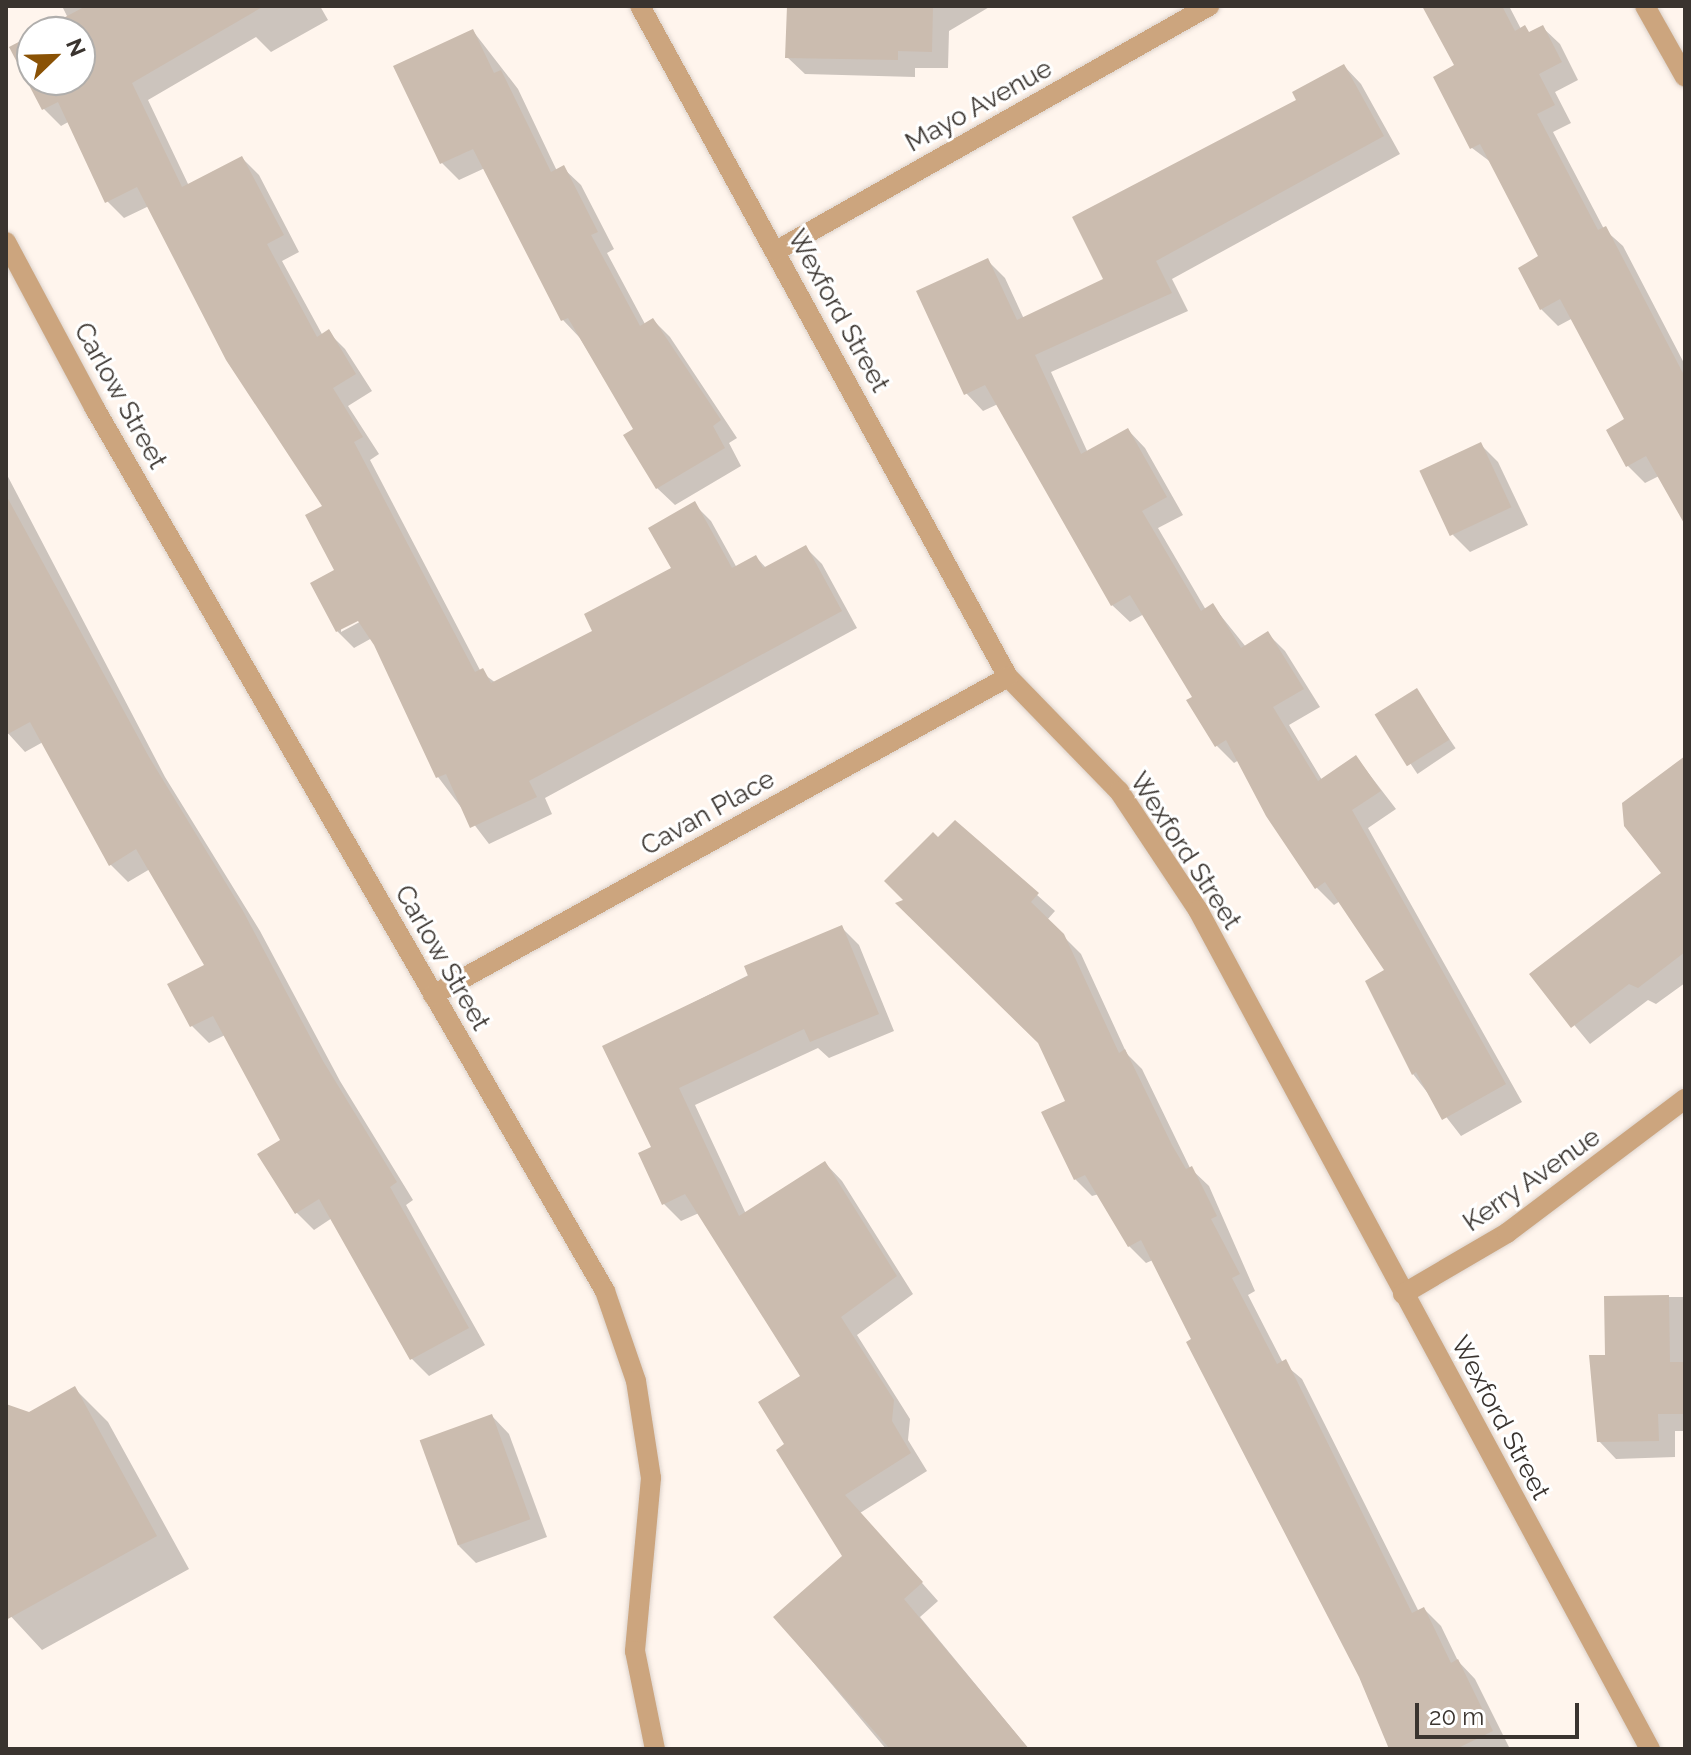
<!DOCTYPE html>
<style>
body{margin:0}
#map{position:relative;width:1691px;height:1755px;overflow:hidden;background:#fff5ed;font-family:Raleway,sans-serif}
div>[style]{position:absolute}
[style*='--x']{left:calc(var(--x)*1px);top:calc(var(--y)*1px);width:calc(var(--w)*1px);rotate:calc(var(--a)*1deg)}
.shadow>*{inset:0;background:#0003;transform-origin:0 0}
.building>*{inset:0;background:#cbbcaf;transform-origin:0 0}
.roads{filter:drop-shadow(0 0 2px #dcd2cb) drop-shadow(0 0 2px #dcd2cb)}
.minor>*{height:20px;margin:-10px;padding:0 10px;transform-origin:10px;border-radius:10px;background:#cca57e}
span{translate:-50% -50%;white-space:nowrap;text-align:center;line-height:1.15;-webkit-text-stroke:6px #fff;paint-order:stroke}
.street-label{font-size:26px;color:#3a342f}
.frame{position:absolute;inset:0;border:8px solid #3a342f;pointer-events:none}
.north{position:absolute;left:16px;top:16px;width:80px;height:80px;box-sizing:border-box;background:#fff;border:2px solid #b0aeac;border-radius:50%;rotate:67deg;font-size:22px;font-weight:700;line-height:32px;text-align:center;color:#3a342f}
.north::after{content:'';display:block;margin:auto;width:28px;height:36px;background:#8a5205;clip-path:polygon(50% 0,100% 100%,50% 72%,0 100%)}
.scale{position:absolute;left:1415px;top:1703px;width:164px;height:36px;box-sizing:border-box;border:4px solid #3a342f;border-top:0;padding-left:10px;font-size:24px;line-height:28px;white-space:nowrap;color:#3a342f;-webkit-text-stroke:6px #fff;paint-order:stroke}
</style>
<div id="map">
<div class="shadow">
<div style="clip-path:polygon(evenodd,62px 6px,320px 6px,328px 20px,271px 52px,256px 37px,148px 100px,189px 186px,242px 158px,259px 175px,299px 252px,282px 261px,323px 336px,328px 332px,345px 349px,372px 391px,348px 406px,379px 454px,370px 460px,481px 672px,496px 683px,595px 632px,674px 569px,694px 504px,711px 521px,737px 568px,756px 557px,767px 569px,805px 547px,822px 564px,857px 628px,545px 798px,552px 814px,489px 844px,438px 777px,372px 638px,354px 648px,337px 631px,337px 571px,325px 507px,149px 206px,124px 218px,107px 201px,70px 121px,61px 126px,44px 109px,11px 48px,32px 37px,32px 80px,80px 80px,80px 32px,42px 32px,68px 18px,62px 6px,366px 614px,367px 618px,341px 632px,341px 627px,366px 614px)"></div>
<div style="clip-path:polygon(789px 6px,991px 6px,949px 31px,948px 68px,915px 68px,915px 77px,805px 74px,787px 57px)"></div>
<div style="clip-path:polygon(1437px 6px,1509px 6px,1521px 29px,1531px 33px,1542px 27px,1560px 44px,1578px 80px,1555px 92px,1571px 123px,1553px 132px,1604px 229px,1623px 246px,1685px 365px,1685px 517px,1659px 476px,1645px 483px,1628px 466px,1627px 420px,1573px 318px,1558px 326px,1541px 309px,1541px 257px,1492px 163px,1472px 148px,1456px 66px)"></div>
<div style="clip-path:polygon(473px 31px,518px 89px,557px 171px,563px 168px,581px 185px,614px 249px,607px 253px,645px 324px,653px 320px,670px 337px,737px 438px,729px 443px,741px 466px,675px 505px,657px 488px,636px 429px,580px 338px,563px 320px,485px 168px,459px 180px,442px 163px)"></div>
<div style="clip-path:polygon(1344px 66px,1361px 84px,1400px 154px,1172px 279px,1188px 311px,1051px 372px,1088px 453px,1128px 430px,1145px 448px,1183px 515px,1158px 528px,1206px 610px,1213px 606px,1246px 647px,1268px 634px,1285px 651px,1320px 707px,1289px 725px,1322px 780px,1356px 757px,1396px 809px,1368px 828px,1522px 1102px,1461px 1136px,1413px 1074px,1387px 970px,1340px 901px,1334px 905px,1316px 887px,1239px 760px,1234px 763px,1217px 746px,1189px 701px,1195px 698px,1144px 614px,1130px 622px,1112px 605px,998px 404px,983px 411px,966px 393px,987px 260px,1005px 278px,1024px 319px,1106px 279px,1299px 101px)"></div>
<div style="clip-path:polygon(1481px 445px,1498px 462px,1528px 525px,1470px 552px,1453px 535px)"></div>
<div style="clip-path:polygon(6px 473px,165px 777px,260px 931px,340px 1081px,413px 1200px,406px 1205px,485px 1345px,429px 1376px,412px 1359px,332px 1218px,314px 1230px,296px 1212px,283px 1141px,225px 1035px,209px 1043px,192px 1026px,206px 966px,150px 869px,128px 882px,110px 864px,43px 742px,25px 752px,6px 731px)"></div>
<div style="left:1417px;top:691px;width:69px;height:46px;rotate:56deg"></div>
<div style="clip-path:polygon(1685px 764px,1685px 983px,1656px 1004px,1648px 1000px,1590px 1044px,1532px 974px,1664px 873px)"></div>
<div style="clip-path:polygon(955px 822px,1055px 911px,1047px 920px,1081px 954px,1127px 1054px,1142px 1069px,1190px 1168px,1209px 1186px,1255px 1291px,1248px 1295px,1283px 1363px,1302px 1379px,1419px 1612px,1424px 1609px,1441px 1626px,1458px 1661px,1475px 1679px,1510px 1749px,1391px 1749px,1361px 1676px,1153px 1260px,1146px 1263px,1129px 1246px,1099px 1194px,1092px 1196px,1075px 1179px,1068px 1102px,1040px 1043px,907px 900px,938px 840px)"></div>
<div style="clip-path:polygon(842px 928px,859px 945px,894px 1031px,829px 1058px,818px 1048px,695px 1105px,746px 1214px,825px 1163px,842px 1181px,913px 1294px,857px 1335px,910px 1419px,908px 1440px,927px 1471px,860px 1513px,938px 1601px,920px 1617px,1029px 1749px,886px 1749px,776px 1618px,844px 1556px,787px 1445px,803px 1376px,699px 1213px,681px 1221px,664px 1204px,654px 1148px,605px 1047px)"></div>
<div style="clip-path:polygon(1606px 1297px,1685px 1297px,1685px 1431px,1675px 1431px,1675px 1457px,1616px 1459px,1599px 1441px,1607px 1357px)"></div>
<div style="clip-path:polygon(75px 1389px,108px 1422px,189px 1569px,42px 1650px,6px 1611px,6px 1406px,29px 1414px)"></div>
<div style="clip-path:polygon(492px 1416px,509px 1434px,547px 1537px,476px 1563px,459px 1546px)"></div>
</div>
<div class="building">
<div style="clip-path:polygon(86px 6px,264px 6px,132px 83px,182px 187px,242px 156px,284px 235px,267px 244px,317px 337px,329px 329px,356px 374px,333px 388px,363px 437px,354px 442px,475px 672px,483px 668px,491px 683px,592px 631px,584px 614px,671px 568px,648px 528px,695px 501px,732px 568px,756px 555px,763px 568px,806px 545px,842px 611px,529px 781px,537px 797px,470px 828px,446px 774px,436px 778px,374px 645px,358px 621px,336px 632px,310px 583px,334px 570px,305px 515px,322px 506px,226px 360px,137px 187px,105px 203px,58px 102px,42px 110px,9px 47px,32px 35px,32px 80px,80px 80px,80px 32px,37px 32px)"></div>
<div style="clip-path:polygon(787px 6px,933px 6px,932px 52px,898px 51px,898px 60px,785px 58px)"></div>
<div style="clip-path:polygon(1422px 6px,1502px 6px,1515px 31px,1525px 25px,1529px 32px,1543px 25px,1562px 62px,1539px 74px,1555px 105px,1537px 114px,1598px 230px,1606px 226px,1685px 377px,1685px 525px,1646px 456px,1626px 467px,1606px 430px,1624px 419px,1560px 299px,1540px 310px,1518px 268px,1538px 256px,1480px 144px,1470px 149px,1433px 77px,1454px 65px)"></div>
<div style="clip-path:polygon(473px 29px,494px 73px,501px 70px,551px 172px,564px 165px,598px 232px,591px 235px,640px 326px,653px 318px,721px 420px,713px 426px,725px 448px,656px 489px,623px 435px,633px 429px,568px 318px,561px 321px,473px 149px,440px 164px,393px 66px)"></div>
<div style="clip-path:polygon(1344px 64px,1384px 136px,1156px 261px,1172px 293px,1035px 355px,1081px 454px,1128px 428px,1167px 497px,1142px 511px,1201px 611px,1213px 603px,1241px 648px,1268px 631px,1304px 689px,1273px 707px,1318px 781px,1356px 755px,1381px 791px,1352px 810px,1506px 1084px,1442px 1120px,1416px 1072px,1412px 1075px,1365px 981px,1384px 970px,1325px 882px,1315px 889px,1266px 816px,1226px 740px,1215px 747px,1186px 700px,1192px 697px,1130px 595px,1111px 606px,985px 385px,964px 395px,916px 291px,988px 258px,1017px 320px,1103px 279px,1072px 217px,1296px 100px,1292px 92px)"></div>
<div style="left:1481px;top:442px;width:72px;height:68px;rotate:65deg"></div>
<div style="clip-path:polygon(6px 495px,149px 757px,243px 911px,323px 1061px,397px 1182px,390px 1187px,469px 1328px,410px 1360px,319px 1199px,295px 1214px,257px 1154px,280px 1140px,213px 1016px,190px 1027px,167px 984px,204px 965px,136px 849px,109px 866px,30px 722px,6px 735px)"></div>
<div style="left:1417px;top:688px;width:61px;height:50px;rotate:58deg"></div>
<div style="clip-path:polygon(1685px 756px,1685px 952px,1638px 988px,1629px 984px,1571px 1028px,1529px 974px,1661px 873px,1624px 826px,1622px 803px)"></div>
<div style="clip-path:polygon(955px 820px,1039px 893px,1031px 902px,1064px 934px,1119px 1053px,1125px 1049px,1172px 1145px,1186px 1169px,1192px 1166px,1217px 1216px,1211px 1219px,1240px 1274px,1232px 1278px,1277px 1364px,1286px 1359px,1412px 1613px,1424px 1607px,1451px 1663px,1458px 1659px,1493px 1731px,1456px 1749px,1389px 1749px,1359px 1677px,1186px 1342px,1191px 1339px,1141px 1240px,1128px 1247px,1085px 1175px,1074px 1180px,1041px 1112px,1065px 1101px,1038px 1043px,895px 903px,903px 900px,884px 881px,933px 832px,938px 837px)"></div>
<div style="clip-path:polygon(842px 925px,879px 1014px,810px 1042px,804px 1029px,679px 1088px,739px 1216px,825px 1161px,897px 1276px,841px 1317px,894px 1400px,892px 1421px,911px 1453px,845px 1495px,923px 1582px,904px 1599px,1029px 1749px,890px 1749px,773px 1617px,842px 1556px,776px 1450px,784px 1444px,758px 1402px,800px 1376px,685px 1194px,662px 1205px,638px 1153px,651px 1147px,602px 1046px,748px 976px,744px 966px)"></div>
<div style="clip-path:polygon(1669px 1295px,1670px 1362px,1685px 1362px,1685px 1414px,1658px 1414px,1659px 1441px,1597px 1442px,1589px 1355px,1605px 1355px,1604px 1296px)"></div>
<div style="clip-path:polygon(75px 1386px,157px 1536px,6px 1620px,6px 1404px,29px 1412px)"></div>
<div style="left:492px;top:1414px;width:112px;height:77px;rotate:70deg"></div>
</div>
<div class="roads">
<div class="minor">
<div style="--x:640;--y:6;--w:765;--a:61.26"></div>
<div style="--x:1008;--y:677;--w:159;--a:45.8"></div>
<div style="--x:1119;--y:791;--w:143;--a:56.4"></div>
<div style="--x:1198;--y:910;--w:953;--a:61.69"></div>
<div style="--x:1645;--y:6;--w:81;--a:60.6"></div>
<div style="--x:6;--y:242;--w:187;--a:61.9"></div>
<div style="--x:94;--y:407;--w:1021;--a:59.97"></div>
<div style="--x:605;--y:1291;--w:95;--a:71"></div>
<div style="--x:636;--y:1381;--w:98;--a:81.2"></div>
<div style="--x:651;--y:1478;--w:174;--a:95.3"></div>
<div style="--x:635;--y:1651;--w:100;--a:78.5"></div>
<div style="--x:776;--y:251;--w:498;--a:-29.5"></div>
<div style="--x:433;--y:995;--w:657;--a:-28.94"></div>
<div style="--x:1403;--y:1294;--w:121;--a:-30.4"></div>
<div style="--x:1507;--y:1233;--w:223;--a:-37"></div>
</div>
</div>
<div class="street-label">
<span style="left:979px;top:106px;rotate:-29deg">Mayo Avenue</span>
<span style="left:838px;top:311px;rotate:61deg">Wexford Street</span>
<span style="left:120px;top:396px;rotate:61deg">Carlow Street</span>
<span style="left:708px;top:813px;rotate:-29deg">Cavan Place</span>
<span style="left:1185px;top:851px;rotate:57deg">Wexford Street</span>
<span style="left:442px;top:958px;rotate:60deg">Carlow Street</span>
<span style="left:1532px;top:1180px;rotate:-35deg">Kerry Avenue</span>
<span style="left:1500px;top:1418px;rotate:62deg">Wexford Street</span>
</div>
<div class="frame"></div>
<div class="north">N</div>
<div class="scale">20 m</div>
</div>
